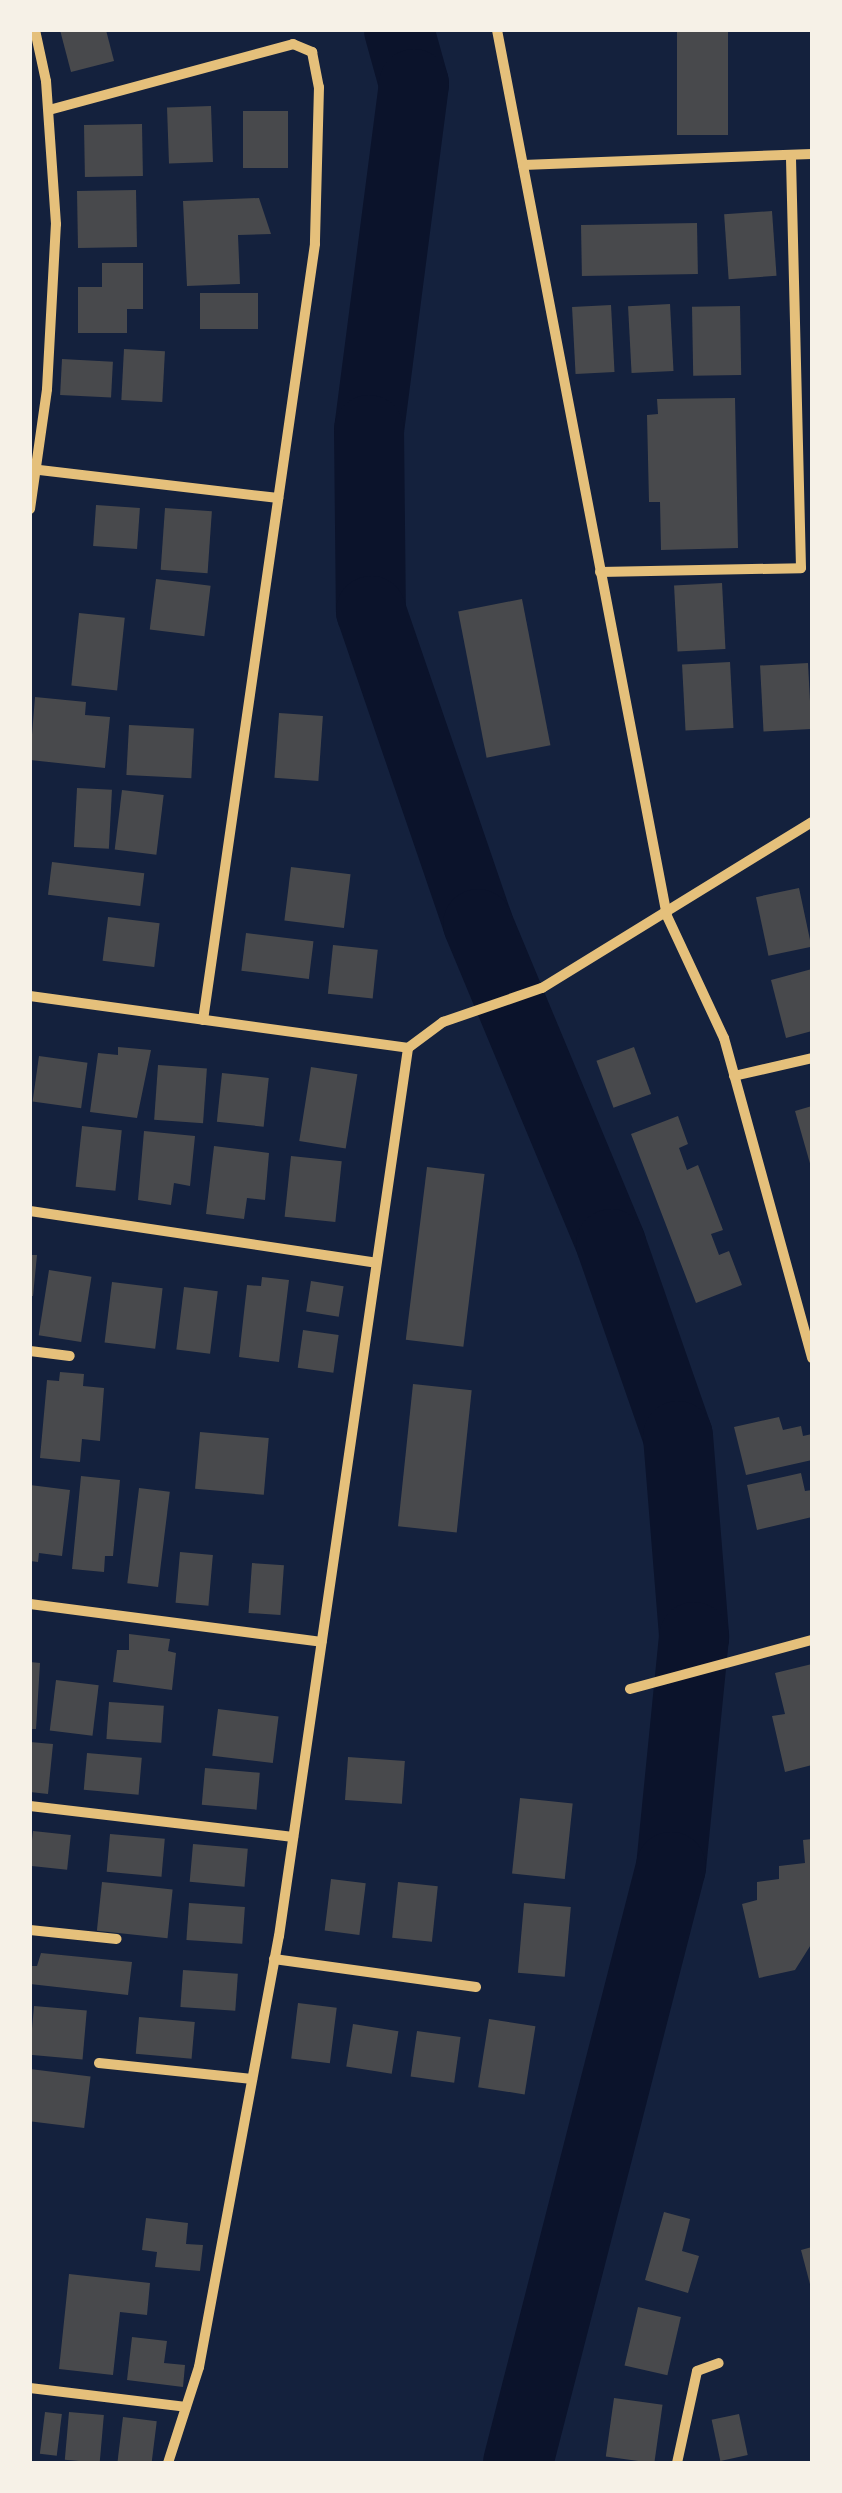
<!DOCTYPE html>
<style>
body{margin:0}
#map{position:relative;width:842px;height:2493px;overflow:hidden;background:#14213d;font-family:"Roboto Condensed",sans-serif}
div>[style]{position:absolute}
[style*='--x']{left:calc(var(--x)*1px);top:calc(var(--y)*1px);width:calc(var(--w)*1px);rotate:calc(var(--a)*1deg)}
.river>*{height:70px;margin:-35px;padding:0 35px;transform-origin:35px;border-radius:35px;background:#0b132b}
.building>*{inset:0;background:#48494c;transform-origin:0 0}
.minor>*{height:10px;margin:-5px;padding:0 5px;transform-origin:5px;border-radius:5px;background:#e5c07b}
span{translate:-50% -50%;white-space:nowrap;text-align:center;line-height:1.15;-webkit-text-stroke:9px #f6f1e7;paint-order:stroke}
.frame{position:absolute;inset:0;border:32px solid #f6f1e7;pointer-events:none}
</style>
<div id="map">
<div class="river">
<div style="--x:399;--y:30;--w:56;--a:74.5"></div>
<div style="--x:414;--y:84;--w:349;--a:97.4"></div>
<div style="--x:369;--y:430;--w:181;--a:89.4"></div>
<div style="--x:371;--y:611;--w:331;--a:71.1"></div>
<div style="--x:478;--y:924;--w:347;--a:67.4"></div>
<div style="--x:611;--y:1244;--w:203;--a:70.8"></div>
<div style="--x:678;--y:1436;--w:202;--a:85.4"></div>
<div style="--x:694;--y:1637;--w:231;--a:95.7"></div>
<div style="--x:671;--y:1867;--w:615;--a:104.4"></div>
</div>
<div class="building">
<div style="clip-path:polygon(60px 30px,106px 30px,114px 61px,71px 72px)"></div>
<div style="left:677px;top:30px;width:51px;height:105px"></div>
<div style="left:211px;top:106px;width:56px;height:44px;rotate:88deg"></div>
<div style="left:243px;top:111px;width:45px;height:57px"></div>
<div style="left:142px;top:124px;width:52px;height:58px;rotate:89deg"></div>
<div style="left:136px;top:190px;width:57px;height:59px;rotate:89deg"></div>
<div style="clip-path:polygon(259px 198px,271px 234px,238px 235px,240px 284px,187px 286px,183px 201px)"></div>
<div style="left:772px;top:211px;width:65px;height:48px;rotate:86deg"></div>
<div style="left:697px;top:223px;width:51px;height:116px;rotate:89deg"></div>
<div style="clip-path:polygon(102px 263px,143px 263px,143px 309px,127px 309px,127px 333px,78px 333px,78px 287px,102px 287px)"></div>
<div style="left:200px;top:293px;width:58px;height:36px"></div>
<div style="left:670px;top:304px;width:67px;height:42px;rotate:87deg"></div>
<div style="left:611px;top:305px;width:67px;height:39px;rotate:87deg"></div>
<div style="left:740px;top:306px;width:69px;height:48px;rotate:89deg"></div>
<div style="left:124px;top:349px;width:41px;height:51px;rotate:3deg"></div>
<div style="left:62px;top:359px;width:51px;height:36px;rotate:3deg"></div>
<div style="clip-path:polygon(735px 398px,738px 548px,661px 550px,660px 502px,649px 502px,647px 415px,658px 414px,657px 399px)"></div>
<div style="left:96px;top:505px;width:44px;height:41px;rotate:4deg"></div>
<div style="left:165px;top:508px;width:47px;height:62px;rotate:4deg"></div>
<div style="left:156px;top:579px;width:55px;height:51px;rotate:7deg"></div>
<div style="left:722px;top:583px;width:66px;height:48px;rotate:87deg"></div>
<div style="left:522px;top:599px;width:149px;height:65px;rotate:79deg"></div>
<div style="left:79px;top:613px;width:46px;height:73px;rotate:6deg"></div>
<div style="left:730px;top:662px;width:66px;height:48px;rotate:87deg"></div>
<div style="left:808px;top:663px;width:66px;height:48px;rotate:87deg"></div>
<div style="clip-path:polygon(35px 697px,86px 702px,85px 715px,110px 717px,105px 768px,30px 760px)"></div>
<div style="left:279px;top:713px;width:44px;height:65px;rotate:4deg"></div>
<div style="left:129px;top:725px;width:65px;height:50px;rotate:3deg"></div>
<div style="left:77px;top:788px;width:35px;height:59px;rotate:3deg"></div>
<div style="left:122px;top:790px;width:42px;height:60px;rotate:7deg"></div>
<div style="left:52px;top:862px;width:93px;height:33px;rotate:7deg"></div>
<div style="left:291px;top:867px;width:60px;height:54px;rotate:7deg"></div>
<div style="left:799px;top:888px;width:60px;height:44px;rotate:78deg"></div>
<div style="left:108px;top:917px;width:52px;height:44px;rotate:7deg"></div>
<div style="left:246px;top:933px;width:68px;height:38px;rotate:7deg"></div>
<div style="left:333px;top:945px;width:45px;height:49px;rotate:6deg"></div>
<div style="clip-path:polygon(812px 969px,812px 1031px,786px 1038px,771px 980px)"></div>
<div style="clip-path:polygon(118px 1047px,151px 1050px,137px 1118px,90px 1112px,98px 1053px,118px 1055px)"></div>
<div style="left:634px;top:1047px;width:50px;height:40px;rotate:70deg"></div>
<div style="left:39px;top:1056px;width:49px;height:46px;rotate:8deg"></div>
<div style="left:158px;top:1065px;width:49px;height:55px;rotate:4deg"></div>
<div style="left:311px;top:1067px;width:47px;height:75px;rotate:9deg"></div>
<div style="left:222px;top:1073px;width:47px;height:49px;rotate:6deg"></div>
<div style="clip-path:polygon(812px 1106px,812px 1167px,811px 1167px,795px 1111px)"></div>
<div style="clip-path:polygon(678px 1116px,688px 1144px,679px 1148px,687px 1170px,698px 1165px,723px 1230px,711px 1234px,719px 1255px,729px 1251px,742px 1285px,696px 1303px,631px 1134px)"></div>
<div style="left:82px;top:1126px;width:40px;height:61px;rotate:6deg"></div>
<div style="clip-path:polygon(144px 1131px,195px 1136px,190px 1186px,174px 1183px,171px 1205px,138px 1200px)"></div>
<div style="clip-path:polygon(214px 1146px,269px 1153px,265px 1200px,247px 1198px,244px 1219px,206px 1214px)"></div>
<div style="left:291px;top:1156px;width:51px;height:61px;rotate:6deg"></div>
<div style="left:427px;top:1167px;width:58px;height:174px;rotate:7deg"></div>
<div style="clip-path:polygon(30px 1255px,37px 1255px,33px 1296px,30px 1296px)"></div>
<div style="left:49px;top:1270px;width:43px;height:66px;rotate:9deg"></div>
<div style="clip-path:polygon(262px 1277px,289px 1280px,279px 1362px,239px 1357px,247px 1285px,261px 1286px)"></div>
<div style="left:311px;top:1281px;width:33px;height:31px;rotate:9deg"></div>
<div style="left:112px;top:1282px;width:51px;height:61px;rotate:7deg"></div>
<div style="left:184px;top:1287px;width:34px;height:63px;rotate:7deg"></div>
<div style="left:303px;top:1330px;width:36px;height:38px;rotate:8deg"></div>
<div style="clip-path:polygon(60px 1372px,84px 1374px,83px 1386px,104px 1388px,100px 1441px,82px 1439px,80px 1462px,40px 1458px,47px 1380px,59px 1381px)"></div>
<div style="left:413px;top:1384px;width:59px;height:143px;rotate:6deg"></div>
<div style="clip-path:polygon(779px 1417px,783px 1430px,801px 1426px,803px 1436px,812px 1434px,812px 1460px,746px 1475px,734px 1427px)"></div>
<div style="left:200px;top:1432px;width:69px;height:57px;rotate:5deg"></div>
<div style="clip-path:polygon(801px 1473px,805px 1491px,812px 1490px,812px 1517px,757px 1530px,747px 1485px)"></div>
<div style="clip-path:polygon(81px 1476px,120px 1480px,113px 1556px,105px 1556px,104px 1572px,72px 1569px)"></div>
<div style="clip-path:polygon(30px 1485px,70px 1490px,62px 1556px,39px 1553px,38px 1562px,30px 1561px)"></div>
<div style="left:139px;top:1488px;width:31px;height:96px;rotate:7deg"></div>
<div style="left:180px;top:1552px;width:33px;height:51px;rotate:5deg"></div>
<div style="left:252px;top:1563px;width:32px;height:50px;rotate:4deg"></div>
<div style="clip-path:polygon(129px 1634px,170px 1639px,168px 1651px,176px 1653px,172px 1690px,113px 1682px,117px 1650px,129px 1650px)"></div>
<div style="clip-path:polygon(30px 1662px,40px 1663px,36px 1729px,30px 1729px)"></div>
<div style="clip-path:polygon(812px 1664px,812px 1765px,785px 1772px,772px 1716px,785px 1714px,775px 1673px)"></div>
<div style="left:56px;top:1680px;width:43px;height:51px;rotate:7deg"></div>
<div style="left:109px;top:1702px;width:55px;height:37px;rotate:4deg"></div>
<div style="left:218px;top:1709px;width:61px;height:47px;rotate:7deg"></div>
<div style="clip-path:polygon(30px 1742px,53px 1744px,48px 1794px,30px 1792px)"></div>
<div style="left:87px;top:1753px;width:55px;height:37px;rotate:5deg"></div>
<div style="left:348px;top:1757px;width:57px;height:43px;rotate:4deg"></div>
<div style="left:205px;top:1768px;width:55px;height:37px;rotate:5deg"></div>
<div style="left:520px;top:1798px;width:53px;height:76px;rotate:6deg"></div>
<div style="left:33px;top:1831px;width:38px;height:35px;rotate:6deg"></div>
<div style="left:110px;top:1834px;width:55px;height:38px;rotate:5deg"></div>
<div style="clip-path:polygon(812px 1839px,812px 1943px,795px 1970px,759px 1978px,742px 1904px,757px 1900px,757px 1882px,779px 1879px,779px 1866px,805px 1863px,803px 1840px)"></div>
<div style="left:193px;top:1844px;width:55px;height:38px;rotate:5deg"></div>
<div style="left:331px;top:1879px;width:35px;height:52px;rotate:7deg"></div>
<div style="left:102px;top:1882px;width:71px;height:49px;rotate:6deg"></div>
<div style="left:398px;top:1882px;width:40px;height:56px;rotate:6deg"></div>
<div style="left:189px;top:1903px;width:56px;height:37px;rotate:4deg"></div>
<div style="left:524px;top:1903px;width:47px;height:70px;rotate:5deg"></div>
<div style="clip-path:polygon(41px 1953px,132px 1962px,128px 1995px,30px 1984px,30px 1966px,37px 1966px)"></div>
<div style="left:183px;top:1970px;width:55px;height:37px;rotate:4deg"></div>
<div style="left:298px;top:2003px;width:39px;height:56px;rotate:7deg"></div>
<div style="left:34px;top:2006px;width:53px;height:49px;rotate:5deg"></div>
<div style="left:139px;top:2017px;width:56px;height:37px;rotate:5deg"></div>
<div style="left:489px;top:2019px;width:47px;height:69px;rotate:9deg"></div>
<div style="left:353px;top:2024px;width:46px;height:43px;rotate:9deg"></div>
<div style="left:417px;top:2031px;width:44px;height:46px;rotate:8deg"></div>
<div style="left:30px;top:2069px;width:61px;height:52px;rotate:7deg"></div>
<div style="clip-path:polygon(664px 2212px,690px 2219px,682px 2251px,699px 2256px,688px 2293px,645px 2280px)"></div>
<div style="clip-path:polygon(146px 2218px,188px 2223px,186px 2244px,203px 2245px,200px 2271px,155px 2267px,157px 2252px,142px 2250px)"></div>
<div style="clip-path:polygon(812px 2247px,812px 2287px,811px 2288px,801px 2250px)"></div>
<div style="clip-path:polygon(69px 2274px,150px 2283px,147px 2315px,120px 2312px,113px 2375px,59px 2369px)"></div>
<div style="left:638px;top:2307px;width:44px;height:60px;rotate:13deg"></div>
<div style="clip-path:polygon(132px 2337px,167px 2341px,164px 2363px,185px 2365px,183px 2387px,127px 2380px)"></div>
<div style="left:614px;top:2398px;width:49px;height:59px;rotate:8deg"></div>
<div style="left:45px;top:2412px;width:17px;height:42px;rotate:7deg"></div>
<div style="left:69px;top:2412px;width:35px;height:48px;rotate:5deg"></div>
<div style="left:739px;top:2414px;width:42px;height:28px;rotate:78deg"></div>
<div style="left:123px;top:2417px;width:34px;height:46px;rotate:7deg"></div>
</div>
<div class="minor">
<div style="--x:497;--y:30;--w:902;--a:79.14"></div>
<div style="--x:667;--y:916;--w:135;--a:65"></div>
<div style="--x:724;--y:1038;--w:332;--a:74.6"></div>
<div style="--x:49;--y:110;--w:253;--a:-15.1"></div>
<div style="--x:293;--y:44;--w:21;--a:23"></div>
<div style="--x:312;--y:52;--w:36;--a:79"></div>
<div style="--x:319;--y:87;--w:157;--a:91.5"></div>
<div style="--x:315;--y:244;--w:784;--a:98.21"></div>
<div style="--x:523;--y:165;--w:289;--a:-2.2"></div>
<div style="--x:31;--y:469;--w:249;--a:6.7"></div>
<div style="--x:30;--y:509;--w:121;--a:-81.9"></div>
<div style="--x:47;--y:389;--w:165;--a:-86.9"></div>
<div style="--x:56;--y:224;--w:143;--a:-94"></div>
<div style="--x:46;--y:81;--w:52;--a:-102.2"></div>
<div style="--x:600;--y:572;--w:201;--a:-1.1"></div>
<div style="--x:801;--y:568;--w:413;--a:-91.4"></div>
<div style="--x:30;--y:996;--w:382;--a:7.8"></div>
<div style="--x:408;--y:1048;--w:44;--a:-36.6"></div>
<div style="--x:443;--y:1022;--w:105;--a:-19"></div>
<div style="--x:542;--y:988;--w:317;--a:-31.6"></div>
<div style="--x:734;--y:1076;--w:80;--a:-13"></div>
<div style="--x:30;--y:1211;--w:350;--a:8.5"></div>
<div style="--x:30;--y:1351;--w:40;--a:7.1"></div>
<div style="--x:30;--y:1604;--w:294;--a:7.4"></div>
<div style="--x:630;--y:1689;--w:188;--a:-15.1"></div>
<div style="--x:30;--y:1806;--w:265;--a:6.7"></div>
<div style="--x:30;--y:1930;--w:87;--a:5.9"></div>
<div style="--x:274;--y:1959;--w:204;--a:7.9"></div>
<div style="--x:99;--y:2063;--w:154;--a:6"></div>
<div style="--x:30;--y:2388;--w:157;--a:6.9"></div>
<div style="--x:168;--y:2463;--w:101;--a:-72.1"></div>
<div style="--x:199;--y:2367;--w:438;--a:-79.5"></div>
<div style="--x:279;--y:1936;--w:897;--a:-81.73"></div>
<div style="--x:677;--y:2463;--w:94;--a:-77.7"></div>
<div style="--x:697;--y:2371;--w:23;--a:-20"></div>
</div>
<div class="frame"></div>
</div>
